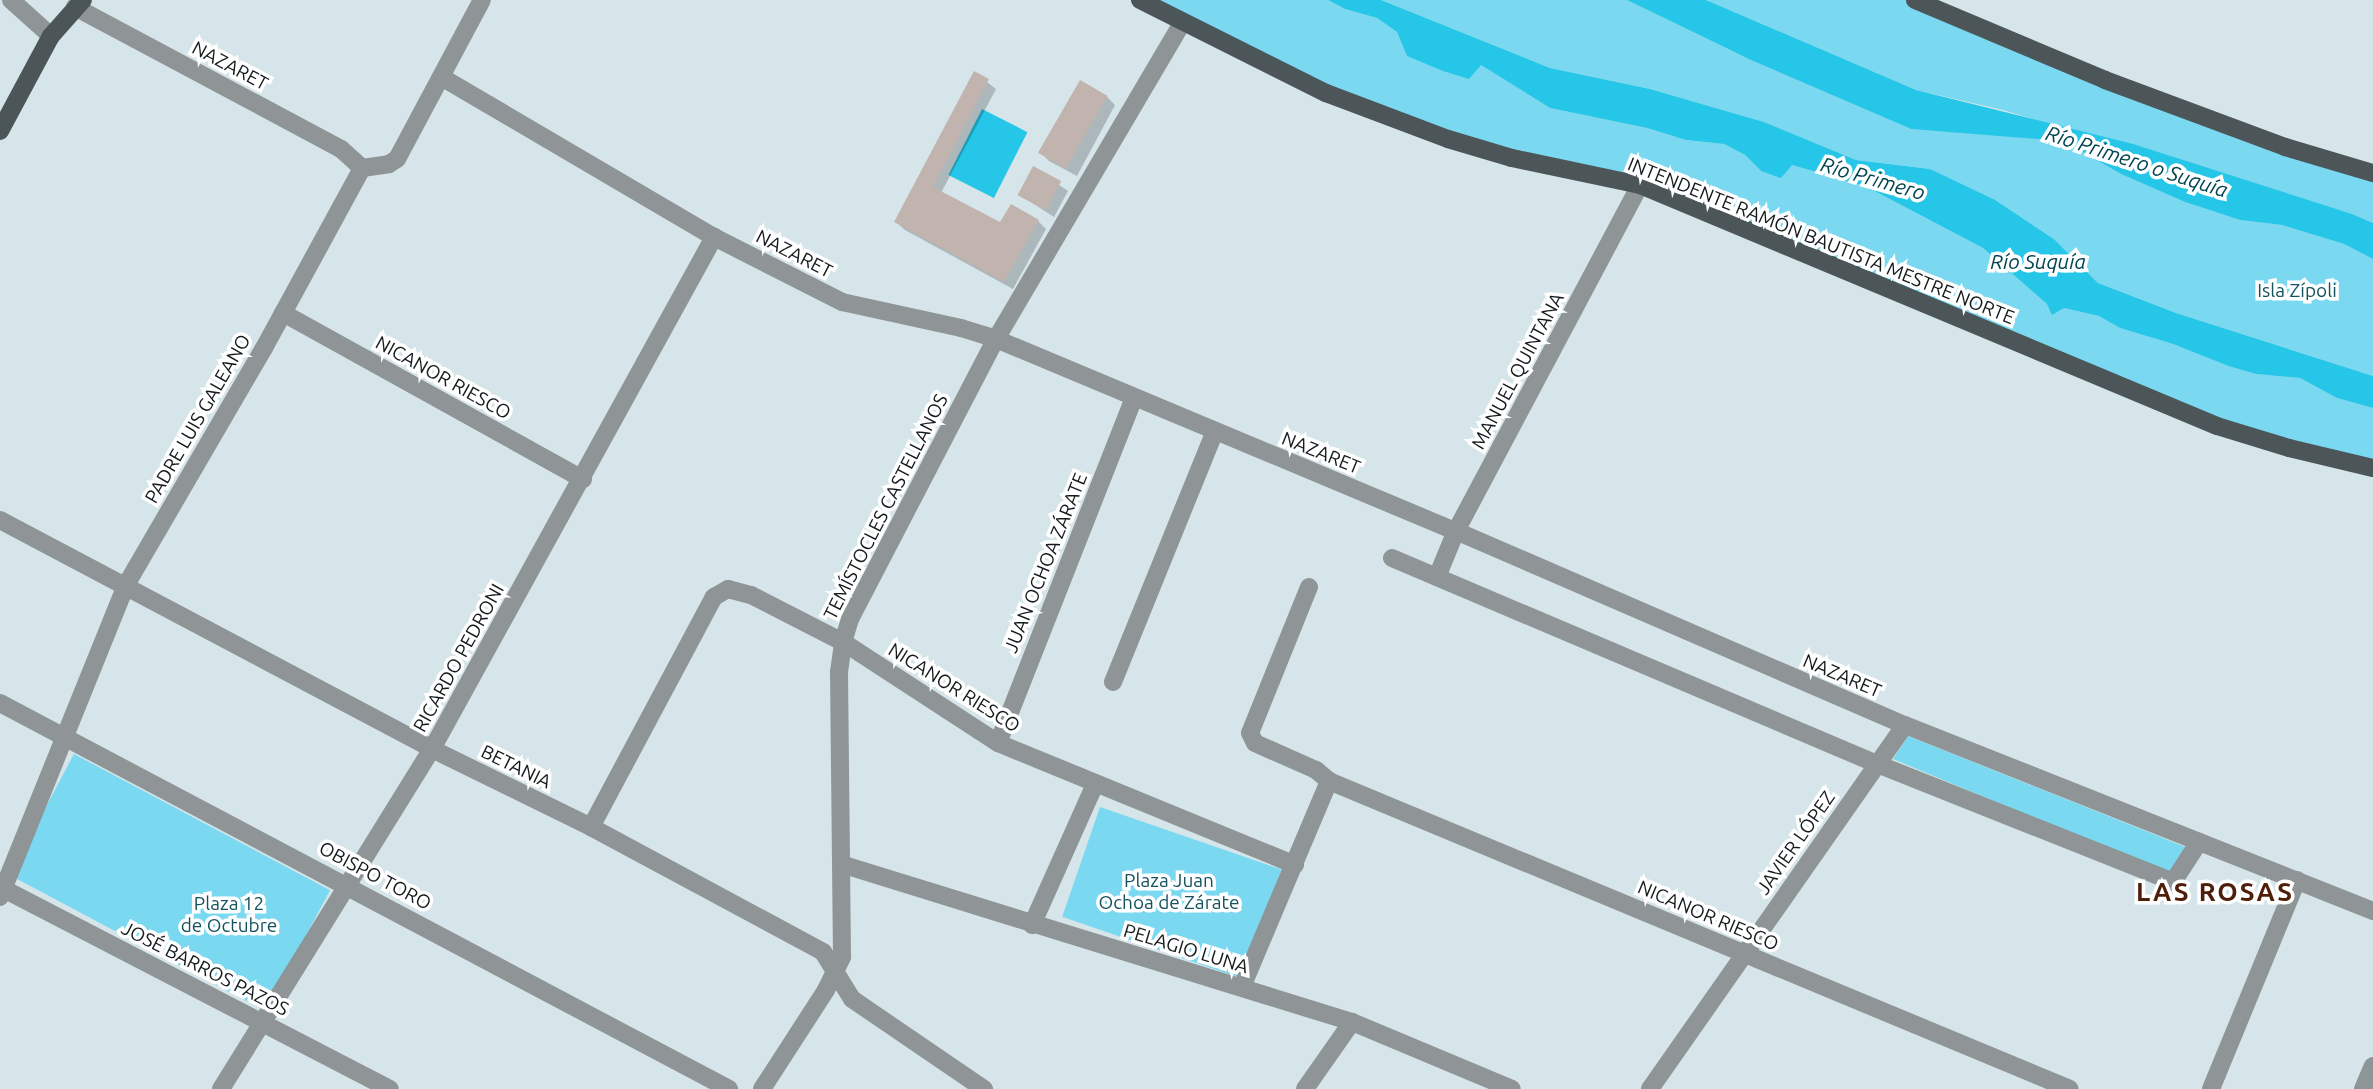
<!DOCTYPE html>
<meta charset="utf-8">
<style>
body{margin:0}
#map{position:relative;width:2373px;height:1089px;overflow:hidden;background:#d6e5e9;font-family:Ubuntu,sans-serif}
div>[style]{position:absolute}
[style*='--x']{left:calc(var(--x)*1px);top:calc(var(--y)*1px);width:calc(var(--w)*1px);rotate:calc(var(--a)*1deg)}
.green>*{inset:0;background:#7ad8f0;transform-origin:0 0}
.water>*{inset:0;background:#25c6e7;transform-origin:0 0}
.shadow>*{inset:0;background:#0003}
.building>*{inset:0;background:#c1b4af;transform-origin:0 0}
.minor>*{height:18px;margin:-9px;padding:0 9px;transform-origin:9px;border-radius:9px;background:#8f9596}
.major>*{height:18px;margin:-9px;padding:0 9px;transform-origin:9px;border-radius:9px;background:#4c5659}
span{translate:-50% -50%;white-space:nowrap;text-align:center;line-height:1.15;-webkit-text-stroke:7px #fff;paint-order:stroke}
.street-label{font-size:19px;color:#14191b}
.park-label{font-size:19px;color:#14525f}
.water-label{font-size:21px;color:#004552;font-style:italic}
.district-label{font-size:26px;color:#4f1e09;font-weight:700;letter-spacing:2px}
</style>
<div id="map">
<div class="green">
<div style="clip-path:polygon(1140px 0,1328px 0,1345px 9px,1377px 18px,1397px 32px,1407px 56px,1481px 65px,1550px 108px,1647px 128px,1686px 140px,1724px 144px,1745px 155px,1761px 171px,1792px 165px,1865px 186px,1983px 248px,2047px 304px,2099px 316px,2120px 328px,2173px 344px,2256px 374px,2300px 378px,2337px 398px,2373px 408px,2373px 468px,2289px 448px,1662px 194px,1448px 139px)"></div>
<div style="clip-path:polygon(1381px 0,1627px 0,1753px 61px,1911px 129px,2064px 140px,2121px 174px,2185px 202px,2240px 220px,2282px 225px,2344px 244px,2373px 259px,2373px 376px,2176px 313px,2098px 283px,2055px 240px,1930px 169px,1856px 160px,1764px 122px,1650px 89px,1550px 68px)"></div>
<div style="clip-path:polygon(1706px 0,1915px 0,2373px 173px,2373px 223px,2352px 214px,2003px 110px,1916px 90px)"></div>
<div style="clip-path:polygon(1908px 736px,2188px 848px,2169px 874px,1893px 759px)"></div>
<div style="left:74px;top:754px;width:290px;height:137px;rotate:28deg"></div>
<div style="left:1100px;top:807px;width:192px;height:116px;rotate:19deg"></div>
</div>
<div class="water">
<div style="clip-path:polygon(1328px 0,1381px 0,1550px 68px,1650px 89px,1764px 122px,1856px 160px,1930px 169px,1995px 200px,2055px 240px,2098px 283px,2176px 313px,2373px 376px,2373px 408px,2337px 398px,2300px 378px,2256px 374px,2229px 366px,2173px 344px,2120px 328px,2099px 316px,2064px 308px,2052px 315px,2047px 304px,1983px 248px,1865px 186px,1792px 165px,1781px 178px,1761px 171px,1745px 155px,1724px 144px,1686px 140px,1647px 128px,1550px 108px,1481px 65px,1469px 79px,1443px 71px,1407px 56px,1397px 32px,1377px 18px,1345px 9px)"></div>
<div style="clip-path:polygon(1627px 0,1706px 0,1916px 90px,2133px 144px,2352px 214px,2373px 223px,2373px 259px,2344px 244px,2282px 225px,2240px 220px,2185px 202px,2121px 174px,2064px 141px,1911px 129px,1753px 61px)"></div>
<div style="left:982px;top:109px;width:51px;height:74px;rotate:27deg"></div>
</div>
<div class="shadow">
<div style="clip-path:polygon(975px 73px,996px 89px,941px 193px,1000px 225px,1038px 221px,1046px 229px,1013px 289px,905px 230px,896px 222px)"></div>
<div style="clip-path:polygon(1107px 97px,1115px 105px,1077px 176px,1049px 161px,1041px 153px)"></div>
<div style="clip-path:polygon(1034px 168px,1068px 191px,1054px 217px,1020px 195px)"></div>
</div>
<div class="building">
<div style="clip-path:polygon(974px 71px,989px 79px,933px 187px,1000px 222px,1011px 204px,1039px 220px,1004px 282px,894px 222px)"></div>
<div style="left:1080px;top:80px;width:32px;height:84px;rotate:30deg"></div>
<div style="left:1033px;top:166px;width:32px;height:33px;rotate:28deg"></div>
</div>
<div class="minor">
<div style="--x:11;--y:0;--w:54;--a:42"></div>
<div style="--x:75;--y:7;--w:302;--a:28.1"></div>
<div style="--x:341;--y:149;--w:28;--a:42"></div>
<div style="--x:443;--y:78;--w:314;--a:30.4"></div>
<div style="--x:714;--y:237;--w:144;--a:26.9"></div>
<div style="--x:842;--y:302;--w:122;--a:12.3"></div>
<div style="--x:961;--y:328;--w:37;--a:17"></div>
<div style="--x:996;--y:339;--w:498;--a:22.7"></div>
<div style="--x:1456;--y:531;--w:489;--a:23.4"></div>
<div style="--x:1905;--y:725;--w:504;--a:21.67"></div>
<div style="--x:362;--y:168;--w:27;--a:-8"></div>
<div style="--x:389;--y:164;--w:9;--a:-32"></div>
<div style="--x:397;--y:159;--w:180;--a:-61.9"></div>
<div style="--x:283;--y:313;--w:343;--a:29"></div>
<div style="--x:0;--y:520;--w:489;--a:27.9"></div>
<div style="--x:432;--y:749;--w:177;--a:26.1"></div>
<div style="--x:591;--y:827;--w:264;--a:28.3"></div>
<div style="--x:823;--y:952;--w:55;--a:58.3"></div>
<div style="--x:852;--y:999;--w:160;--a:34.3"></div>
<div style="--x:1392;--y:558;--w:527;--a:23.01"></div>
<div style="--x:1877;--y:764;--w:319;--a:21.7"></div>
<div style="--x:2173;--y:882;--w:48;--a:-57"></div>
<div style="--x:1437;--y:577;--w:50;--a:-67.6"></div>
<div style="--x:1456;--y:531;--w:392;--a:-62"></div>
<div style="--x:1309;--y:587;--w:157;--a:112"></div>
<div style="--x:1250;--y:733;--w:11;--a:63"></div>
<div style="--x:1255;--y:743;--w:67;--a:23.9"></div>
<div style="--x:1316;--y:770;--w:17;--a:40"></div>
<div style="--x:1329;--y:781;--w:802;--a:22.57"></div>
<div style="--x:1113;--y:682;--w:269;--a:-67.9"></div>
<div style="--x:0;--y:703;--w:825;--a:27.9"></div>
<div style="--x:998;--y:743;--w:371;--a:-68.5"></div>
<div style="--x:591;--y:827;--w:261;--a:-61.9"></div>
<div style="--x:714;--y:597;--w:16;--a:-30"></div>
<div style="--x:728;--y:589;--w:24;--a:15"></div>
<div style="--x:751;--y:595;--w:103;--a:27.1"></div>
<div style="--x:843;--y:642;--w:185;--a:33.1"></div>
<div style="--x:998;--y:743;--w:321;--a:22.3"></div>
<div style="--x:841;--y:864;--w:535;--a:17.18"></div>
<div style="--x:1352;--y:1022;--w:173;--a:22.7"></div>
<div style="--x:0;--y:887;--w:439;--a:27.4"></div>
<div style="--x:0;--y:897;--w:336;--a:-68"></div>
<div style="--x:126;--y:585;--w:274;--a:-59.8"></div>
<div style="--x:264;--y:348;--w:205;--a:-61.4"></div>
<div style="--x:1032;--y:925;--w:154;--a:-65.9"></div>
<div style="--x:1242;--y:987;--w:224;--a:-67.1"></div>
<div style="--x:221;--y:1089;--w:400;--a:-58.2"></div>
<div style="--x:432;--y:749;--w:585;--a:-61.15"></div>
<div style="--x:762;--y:1089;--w:118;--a:-57.1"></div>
<div style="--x:826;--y:990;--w:37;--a:-64"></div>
<div style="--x:842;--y:957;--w:285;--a:-90.6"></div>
<div style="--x:839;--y:672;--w:30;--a:-82"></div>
<div style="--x:843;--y:642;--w:24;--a:-73"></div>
<div style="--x:850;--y:619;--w:316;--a:-62.5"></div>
<div style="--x:996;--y:339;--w:368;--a:-59.5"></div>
<div style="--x:1305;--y:1089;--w:82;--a:-55"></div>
<div style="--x:1650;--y:1089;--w:444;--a:-55"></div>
<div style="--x:2211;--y:1089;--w:226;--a:-67.6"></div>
<div style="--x:2363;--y:1089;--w:25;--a:-67"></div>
</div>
<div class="major">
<div style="--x:1140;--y:0;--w:208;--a:26.6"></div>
<div style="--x:1326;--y:93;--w:130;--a:20.7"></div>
<div style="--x:1448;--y:139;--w:67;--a:16.5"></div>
<div style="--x:1512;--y:158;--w:131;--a:11.9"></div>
<div style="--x:1640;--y:185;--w:625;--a:22.67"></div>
<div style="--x:2217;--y:426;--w:75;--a:17"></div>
<div style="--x:2289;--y:448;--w:86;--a:13.4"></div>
<div style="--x:1915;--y:0;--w:206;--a:22.8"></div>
<div style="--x:2105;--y:80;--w:192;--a:20.4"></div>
<div style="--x:2285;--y:147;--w:92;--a:16.5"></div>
<div style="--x:0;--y:131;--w:108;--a:-61.8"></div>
<div style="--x:51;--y:36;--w:48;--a:-48.4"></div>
</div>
<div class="street-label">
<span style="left:230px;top:66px;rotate:28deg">NAZARET</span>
<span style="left:1821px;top:241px;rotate:22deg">INTENDENTE RAMÓN BAUTISTA MESTRE NORTE</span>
<span style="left:794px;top:254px;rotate:27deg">NAZARET</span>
<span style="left:1518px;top:371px;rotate:-62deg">MANUEL QUINTANA</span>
<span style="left:443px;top:378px;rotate:29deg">NICANOR RIESCO</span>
<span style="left:198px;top:419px;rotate:-60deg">PADRE LUIS GALEANO</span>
<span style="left:1321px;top:453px;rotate:22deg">NAZARET</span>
<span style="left:886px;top:507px;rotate:-63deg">TEMÍSTOCLES CASTELLANOS</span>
<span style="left:1046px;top:563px;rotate:-68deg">JUAN OCHOA ZÁRATE</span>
<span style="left:459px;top:658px;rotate:-61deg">RICARDO PEDRONI</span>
<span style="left:1842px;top:676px;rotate:23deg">NAZARET</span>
<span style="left:954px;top:688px;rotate:32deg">NICANOR RIESCO</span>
<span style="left:516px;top:767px;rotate:26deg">BETANIA</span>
<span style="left:1796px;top:843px;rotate:-55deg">JAVIER LÓPEZ</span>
<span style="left:375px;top:876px;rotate:28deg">OBISPO TORO</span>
<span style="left:1708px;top:916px;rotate:23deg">NICANOR RIESCO</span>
<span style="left:1186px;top:949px;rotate:17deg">PELAGIO LUNA</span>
<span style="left:205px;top:969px;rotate:27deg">JOSÉ BARROS PAZOS</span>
</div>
<div class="park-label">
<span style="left:2297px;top:291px">Isla Zípoli</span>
<span style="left:1169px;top:892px">Plaza Juan<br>Ochoa de Zárate</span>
<span style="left:229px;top:915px">Plaza 12<br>de Octubre</span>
</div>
<div class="water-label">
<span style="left:2137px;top:161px;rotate:18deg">Río Primero o Suquía</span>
<span style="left:1873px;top:178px;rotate:16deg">Río Primero</span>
<span style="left:2038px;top:261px">Río Suquía</span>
</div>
<div class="district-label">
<span style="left:2215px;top:892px">LAS ROSAS</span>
</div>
</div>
